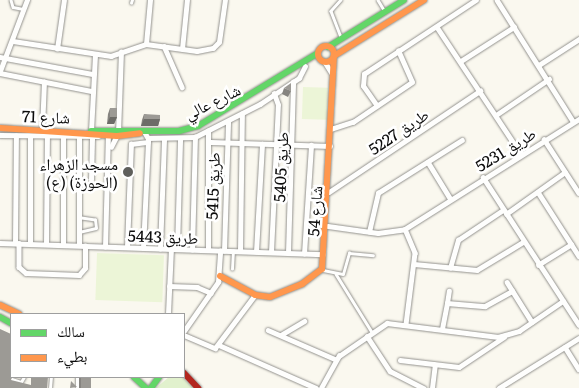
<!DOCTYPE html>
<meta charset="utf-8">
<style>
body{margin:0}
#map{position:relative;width:579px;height:388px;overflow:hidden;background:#faf8ef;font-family:Literata,"Noto Naskh Arabic",serif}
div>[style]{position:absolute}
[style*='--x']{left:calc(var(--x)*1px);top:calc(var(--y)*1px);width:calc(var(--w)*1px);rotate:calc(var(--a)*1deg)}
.green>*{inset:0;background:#e1f1cd}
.pitch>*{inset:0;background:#ecf5d7;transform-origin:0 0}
.roads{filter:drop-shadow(0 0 1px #93928e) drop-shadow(0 0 1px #93928e)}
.lane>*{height:2.5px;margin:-1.25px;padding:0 1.25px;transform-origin:1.25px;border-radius:1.25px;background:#fefefd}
.street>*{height:4.5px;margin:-2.25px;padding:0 2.25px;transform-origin:2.25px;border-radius:2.25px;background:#fefefd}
.fast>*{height:6px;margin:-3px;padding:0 3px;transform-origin:3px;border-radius:3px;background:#63d668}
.slow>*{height:6px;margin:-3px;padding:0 3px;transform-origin:3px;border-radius:3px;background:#ff974d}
.slow>.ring{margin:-3px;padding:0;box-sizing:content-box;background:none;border:6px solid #ff974d;border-radius:50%}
.jam>*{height:6px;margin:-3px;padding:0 3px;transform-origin:3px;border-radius:3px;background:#b3261e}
.wall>*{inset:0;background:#868480;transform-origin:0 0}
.shaded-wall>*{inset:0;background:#6d6c68}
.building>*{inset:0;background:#9c9a95;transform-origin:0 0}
.dots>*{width:14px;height:14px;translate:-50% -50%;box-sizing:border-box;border:2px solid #fff;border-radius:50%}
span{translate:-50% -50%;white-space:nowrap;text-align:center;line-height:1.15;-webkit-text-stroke:5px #fff;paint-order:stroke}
.street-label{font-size:16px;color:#0c0c0c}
.poi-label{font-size:16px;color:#0c0c0c}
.right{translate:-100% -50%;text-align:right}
.legend{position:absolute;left:10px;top:313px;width:175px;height:65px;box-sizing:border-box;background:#fff;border:1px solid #9e9e9e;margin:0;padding:6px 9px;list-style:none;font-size:15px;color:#0c0c0c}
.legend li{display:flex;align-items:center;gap:10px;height:25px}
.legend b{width:25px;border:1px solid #9e9e9e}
</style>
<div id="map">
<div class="green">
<div style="clip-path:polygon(169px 377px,183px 378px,193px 388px,156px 388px)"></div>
</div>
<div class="pitch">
<div style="left:303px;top:87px;width:25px;height:32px;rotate:2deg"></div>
<div style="left:97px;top:253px;width:67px;height:47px;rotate:2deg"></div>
</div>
<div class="roads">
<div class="lane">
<div style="--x:11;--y:0;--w:7;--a:74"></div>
<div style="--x:13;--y:7;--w:10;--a:11"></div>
<div style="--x:341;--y:0;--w:15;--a:132"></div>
<div style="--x:331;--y:11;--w:28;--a:69"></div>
<div style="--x:378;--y:0;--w:12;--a:59"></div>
<div style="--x:131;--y:3;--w:3;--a:-72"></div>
<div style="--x:79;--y:232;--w:17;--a:-13"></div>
<div style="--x:96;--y:228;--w:8;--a:-97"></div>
<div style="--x:95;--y:220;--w:15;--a:-172"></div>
<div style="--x:232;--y:269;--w:18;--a:-87"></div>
<div style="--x:323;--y:270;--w:20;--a:11"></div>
<div style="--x:343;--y:274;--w:22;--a:-74"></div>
<div style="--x:349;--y:253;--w:24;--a:5"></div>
<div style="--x:336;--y:274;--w:68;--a:58.2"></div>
<div style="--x:12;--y:379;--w:9;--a:18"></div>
<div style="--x:21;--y:382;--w:6;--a:-59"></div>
<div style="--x:50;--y:388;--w:11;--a:-85"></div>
<div style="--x:77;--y:388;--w:11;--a:-90"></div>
</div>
<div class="street">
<div style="--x:497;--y:0;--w:143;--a:57.9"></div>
<div style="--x:437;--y:27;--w:152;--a:56.5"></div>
<div style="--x:13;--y:41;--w:99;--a:8.7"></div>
<div style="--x:111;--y:56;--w:37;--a:-19"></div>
<div style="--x:146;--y:44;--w:51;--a:7.8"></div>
<div style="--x:197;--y:51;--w:16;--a:-11"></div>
<div style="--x:213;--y:48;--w:8;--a:-45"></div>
<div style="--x:219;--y:42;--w:42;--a:-81.9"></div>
<div style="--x:146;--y:44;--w:44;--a:-84.8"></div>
<div style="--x:164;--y:46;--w:45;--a:66.3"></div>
<div style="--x:57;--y:49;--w:49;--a:-81.9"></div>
<div style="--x:182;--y:49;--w:49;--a:-84.2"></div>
<div style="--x:0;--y:57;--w:95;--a:10.4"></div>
<div style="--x:461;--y:61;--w:63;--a:-32.7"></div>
<div style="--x:325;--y:62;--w:13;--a:58"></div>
<div style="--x:539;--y:65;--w:48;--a:-33"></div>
<div style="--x:0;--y:71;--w:76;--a:-69.2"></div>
<div style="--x:0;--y:73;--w:94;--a:11.1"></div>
<div style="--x:377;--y:106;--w:24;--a:-125"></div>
<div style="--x:363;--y:86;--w:12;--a:-85"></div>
<div style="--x:364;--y:74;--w:134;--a:-33.5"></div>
<div style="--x:496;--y:115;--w:64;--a:-34.2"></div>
<div style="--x:42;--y:129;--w:47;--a:-87.6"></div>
<div style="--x:331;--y:129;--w:23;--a:-18"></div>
<div style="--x:353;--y:122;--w:71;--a:-34.1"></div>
<div style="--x:412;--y:82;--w:34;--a:-114"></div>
<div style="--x:91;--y:131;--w:76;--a:-87"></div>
<div style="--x:144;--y:131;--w:8;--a:60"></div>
<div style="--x:148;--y:138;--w:47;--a:-1.2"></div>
<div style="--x:195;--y:137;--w:73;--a:-26.9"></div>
<div style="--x:260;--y:104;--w:47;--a:-33.7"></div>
<div style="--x:299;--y:78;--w:13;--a:-63"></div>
<div style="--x:0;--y:135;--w:98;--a:0.6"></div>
<div style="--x:544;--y:139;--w:64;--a:57.1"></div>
<div style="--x:211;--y:142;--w:119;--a:1.9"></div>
<div style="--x:111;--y:147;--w:16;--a:-63"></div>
<div style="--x:118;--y:133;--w:81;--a:-87.9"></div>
<div style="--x:428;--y:162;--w:42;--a:58.6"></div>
<div style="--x:483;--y:177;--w:176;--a:57"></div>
<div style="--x:91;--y:180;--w:42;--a:-88.6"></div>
<div style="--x:329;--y:192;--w:182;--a:-33.8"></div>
<div style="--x:538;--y:192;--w:76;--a:57.4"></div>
<div style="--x:506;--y:214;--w:72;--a:-35.4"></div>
<div style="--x:328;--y:226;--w:50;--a:8"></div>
<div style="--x:378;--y:233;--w:27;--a:-8"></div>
<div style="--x:405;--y:229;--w:206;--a:-32.3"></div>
<div style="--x:405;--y:229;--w:26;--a:67"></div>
<div style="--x:415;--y:253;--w:72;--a:97.2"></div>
<div style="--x:369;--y:232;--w:40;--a:-77"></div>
<div style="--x:378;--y:193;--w:99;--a:-32.2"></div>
<div style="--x:0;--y:243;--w:323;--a:2"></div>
<div style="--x:15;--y:243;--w:107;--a:-89.5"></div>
<div style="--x:19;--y:243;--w:24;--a:90"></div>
<div style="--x:19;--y:267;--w:9;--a:41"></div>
<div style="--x:26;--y:273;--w:53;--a:2.2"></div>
<div style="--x:79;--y:275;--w:9;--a:-49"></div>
<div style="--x:85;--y:268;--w:22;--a:-90"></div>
<div style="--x:30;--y:244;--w:107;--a:-90"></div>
<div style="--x:46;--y:244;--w:107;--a:-89.5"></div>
<div style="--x:63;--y:245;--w:107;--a:-90"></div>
<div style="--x:79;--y:245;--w:107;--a:-90"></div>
<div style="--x:105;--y:247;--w:114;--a:-88.5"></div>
<div style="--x:127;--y:247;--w:103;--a:-87.8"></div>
<div style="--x:131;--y:144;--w:17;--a:-7"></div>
<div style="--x:143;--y:248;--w:108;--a:-87.3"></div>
<div style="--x:160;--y:249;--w:109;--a:-87.9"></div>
<div style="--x:177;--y:249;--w:109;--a:-88.4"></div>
<div style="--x:192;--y:250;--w:113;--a:-88.5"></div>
<div style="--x:208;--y:250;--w:119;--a:-90"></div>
<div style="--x:224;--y:251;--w:129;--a:-88.2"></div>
<div style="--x:240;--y:251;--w:137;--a:-89.2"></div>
<div style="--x:256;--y:252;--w:108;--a:-86.8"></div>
<div style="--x:271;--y:252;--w:147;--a:-87.3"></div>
<div style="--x:278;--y:105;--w:12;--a:-110"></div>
<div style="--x:288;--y:253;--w:171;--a:-88.3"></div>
<div style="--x:304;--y:254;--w:109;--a:-86.3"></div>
<div style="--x:414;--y:264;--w:63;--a:5.4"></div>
<div style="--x:477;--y:270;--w:54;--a:-31.3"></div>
<div style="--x:538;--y:265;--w:39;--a:-32"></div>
<div style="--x:450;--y:268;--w:29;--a:-74"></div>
<div style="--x:458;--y:240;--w:54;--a:-33.7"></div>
<div style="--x:507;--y:282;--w:47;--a:58"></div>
<div style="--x:169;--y:286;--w:28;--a:2"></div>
<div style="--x:197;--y:287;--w:15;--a:23"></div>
<div style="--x:447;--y:303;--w:12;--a:-81"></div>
<div style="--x:168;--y:314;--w:65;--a:-87.4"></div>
<div style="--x:442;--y:329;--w:26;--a:-79"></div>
<div style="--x:447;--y:303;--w:38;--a:5"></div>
<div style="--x:485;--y:306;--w:31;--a:-29"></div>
<div style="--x:268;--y:330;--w:73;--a:23.4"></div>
<div style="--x:184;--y:331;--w:60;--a:-55.2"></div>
<div style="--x:218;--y:282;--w:31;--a:-86"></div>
<div style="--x:184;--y:335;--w:34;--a:23"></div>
<div style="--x:215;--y:348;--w:66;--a:-53"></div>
<div style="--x:281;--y:335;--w:27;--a:-31"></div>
<div style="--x:367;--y:336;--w:42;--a:56.7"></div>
<div style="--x:390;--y:371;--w:38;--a:27"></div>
<div style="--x:219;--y:345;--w:106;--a:23.9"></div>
<div style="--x:565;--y:347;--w:26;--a:58"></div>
<div style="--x:400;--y:360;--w:59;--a:6.8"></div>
<div style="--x:459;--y:367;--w:54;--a:-33.7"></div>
<div style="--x:321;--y:388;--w:37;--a:-61"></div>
<div style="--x:339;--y:356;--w:58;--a:-34.5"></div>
<div style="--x:387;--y:323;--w:112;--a:7.2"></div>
<div style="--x:498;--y:337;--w:22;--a:-16"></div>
<div style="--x:519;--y:331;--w:53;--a:-34.3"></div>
<div style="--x:432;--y:388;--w:23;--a:-83"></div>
<div style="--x:499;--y:388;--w:94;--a:-32"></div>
</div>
<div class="fast">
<div style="--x:328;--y:47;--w:89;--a:-31.7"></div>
<div style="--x:91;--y:131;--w:88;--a:0"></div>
<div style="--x:179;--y:131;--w:20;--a:-15"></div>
<div style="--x:198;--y:126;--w:140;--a:-31.3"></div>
<div style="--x:0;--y:317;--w:13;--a:29"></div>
<div style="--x:134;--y:377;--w:16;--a:43"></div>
<div style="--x:151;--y:388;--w:14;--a:-54"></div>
</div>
<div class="slow">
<div class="ring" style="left:318px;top:46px;width:10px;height:10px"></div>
<div style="--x:334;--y:56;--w:106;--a:-31.9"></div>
<div style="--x:0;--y:128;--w:117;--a:3.9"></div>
<div style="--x:117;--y:136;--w:23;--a:-7"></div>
<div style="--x:220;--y:276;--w:40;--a:28"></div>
<div style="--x:255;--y:295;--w:15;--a:8"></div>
<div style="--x:270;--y:297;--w:35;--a:-22"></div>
<div style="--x:302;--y:284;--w:25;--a:-37"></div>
<div style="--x:322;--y:269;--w:212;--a:-86.8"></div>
<div style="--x:0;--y:305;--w:21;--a:25"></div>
</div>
<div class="jam">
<div style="--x:184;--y:373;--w:21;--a:47"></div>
</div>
</div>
<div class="wall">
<div style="clip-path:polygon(284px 88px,291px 91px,288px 97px,282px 94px)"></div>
<div style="clip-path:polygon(110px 108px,117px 117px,114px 124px,107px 124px,108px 114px)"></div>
<div style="clip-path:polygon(144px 114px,160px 119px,158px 126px,141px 126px,142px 120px)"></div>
<div style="left:79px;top:377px;width:12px;height:11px"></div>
</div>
<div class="shaded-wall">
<div style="clip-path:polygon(110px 117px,117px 117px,114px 124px,107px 124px)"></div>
<div style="clip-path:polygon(144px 119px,160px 119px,158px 126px,141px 126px)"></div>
</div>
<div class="building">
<div style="clip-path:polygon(291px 83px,291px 91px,284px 88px)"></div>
<div style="left:110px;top:108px;width:7px;height:9px"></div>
<div style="clip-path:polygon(144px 114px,160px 115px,160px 119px,144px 119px)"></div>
<div style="clip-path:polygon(0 329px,11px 334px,11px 377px,12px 377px,11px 380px,31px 385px,31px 377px,48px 377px,47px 388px,0 388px)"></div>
<div style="left:81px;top:377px;width:10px;height:11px"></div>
<div style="clip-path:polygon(71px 381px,77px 387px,70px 388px)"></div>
</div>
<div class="dots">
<div style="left:128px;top:172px;background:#5f5f5b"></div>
</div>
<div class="street-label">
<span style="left:212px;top:101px;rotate:-26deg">شارع عالي</span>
<span style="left:46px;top:116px;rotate:2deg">شارع 71</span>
<span style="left:398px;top:131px;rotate:-34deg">طريق 5227</span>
<span style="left:505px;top:149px;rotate:-32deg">طريق 5231</span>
<span style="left:280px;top:167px;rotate:-87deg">طريق 5405</span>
<span style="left:212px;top:186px;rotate:-88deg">طريق 5415</span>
<span style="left:314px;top:211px;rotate:-86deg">شارع 54</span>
<span style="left:163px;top:236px;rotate:2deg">طريق 5443</span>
</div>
<div class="poi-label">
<span class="right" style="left:118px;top:172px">مسجد الزهراء<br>(ع) (الحوزة)</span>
</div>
<ul class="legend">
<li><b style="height:6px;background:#63d668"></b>سالك</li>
<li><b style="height:6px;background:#ff974d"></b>بطيء</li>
</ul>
</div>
